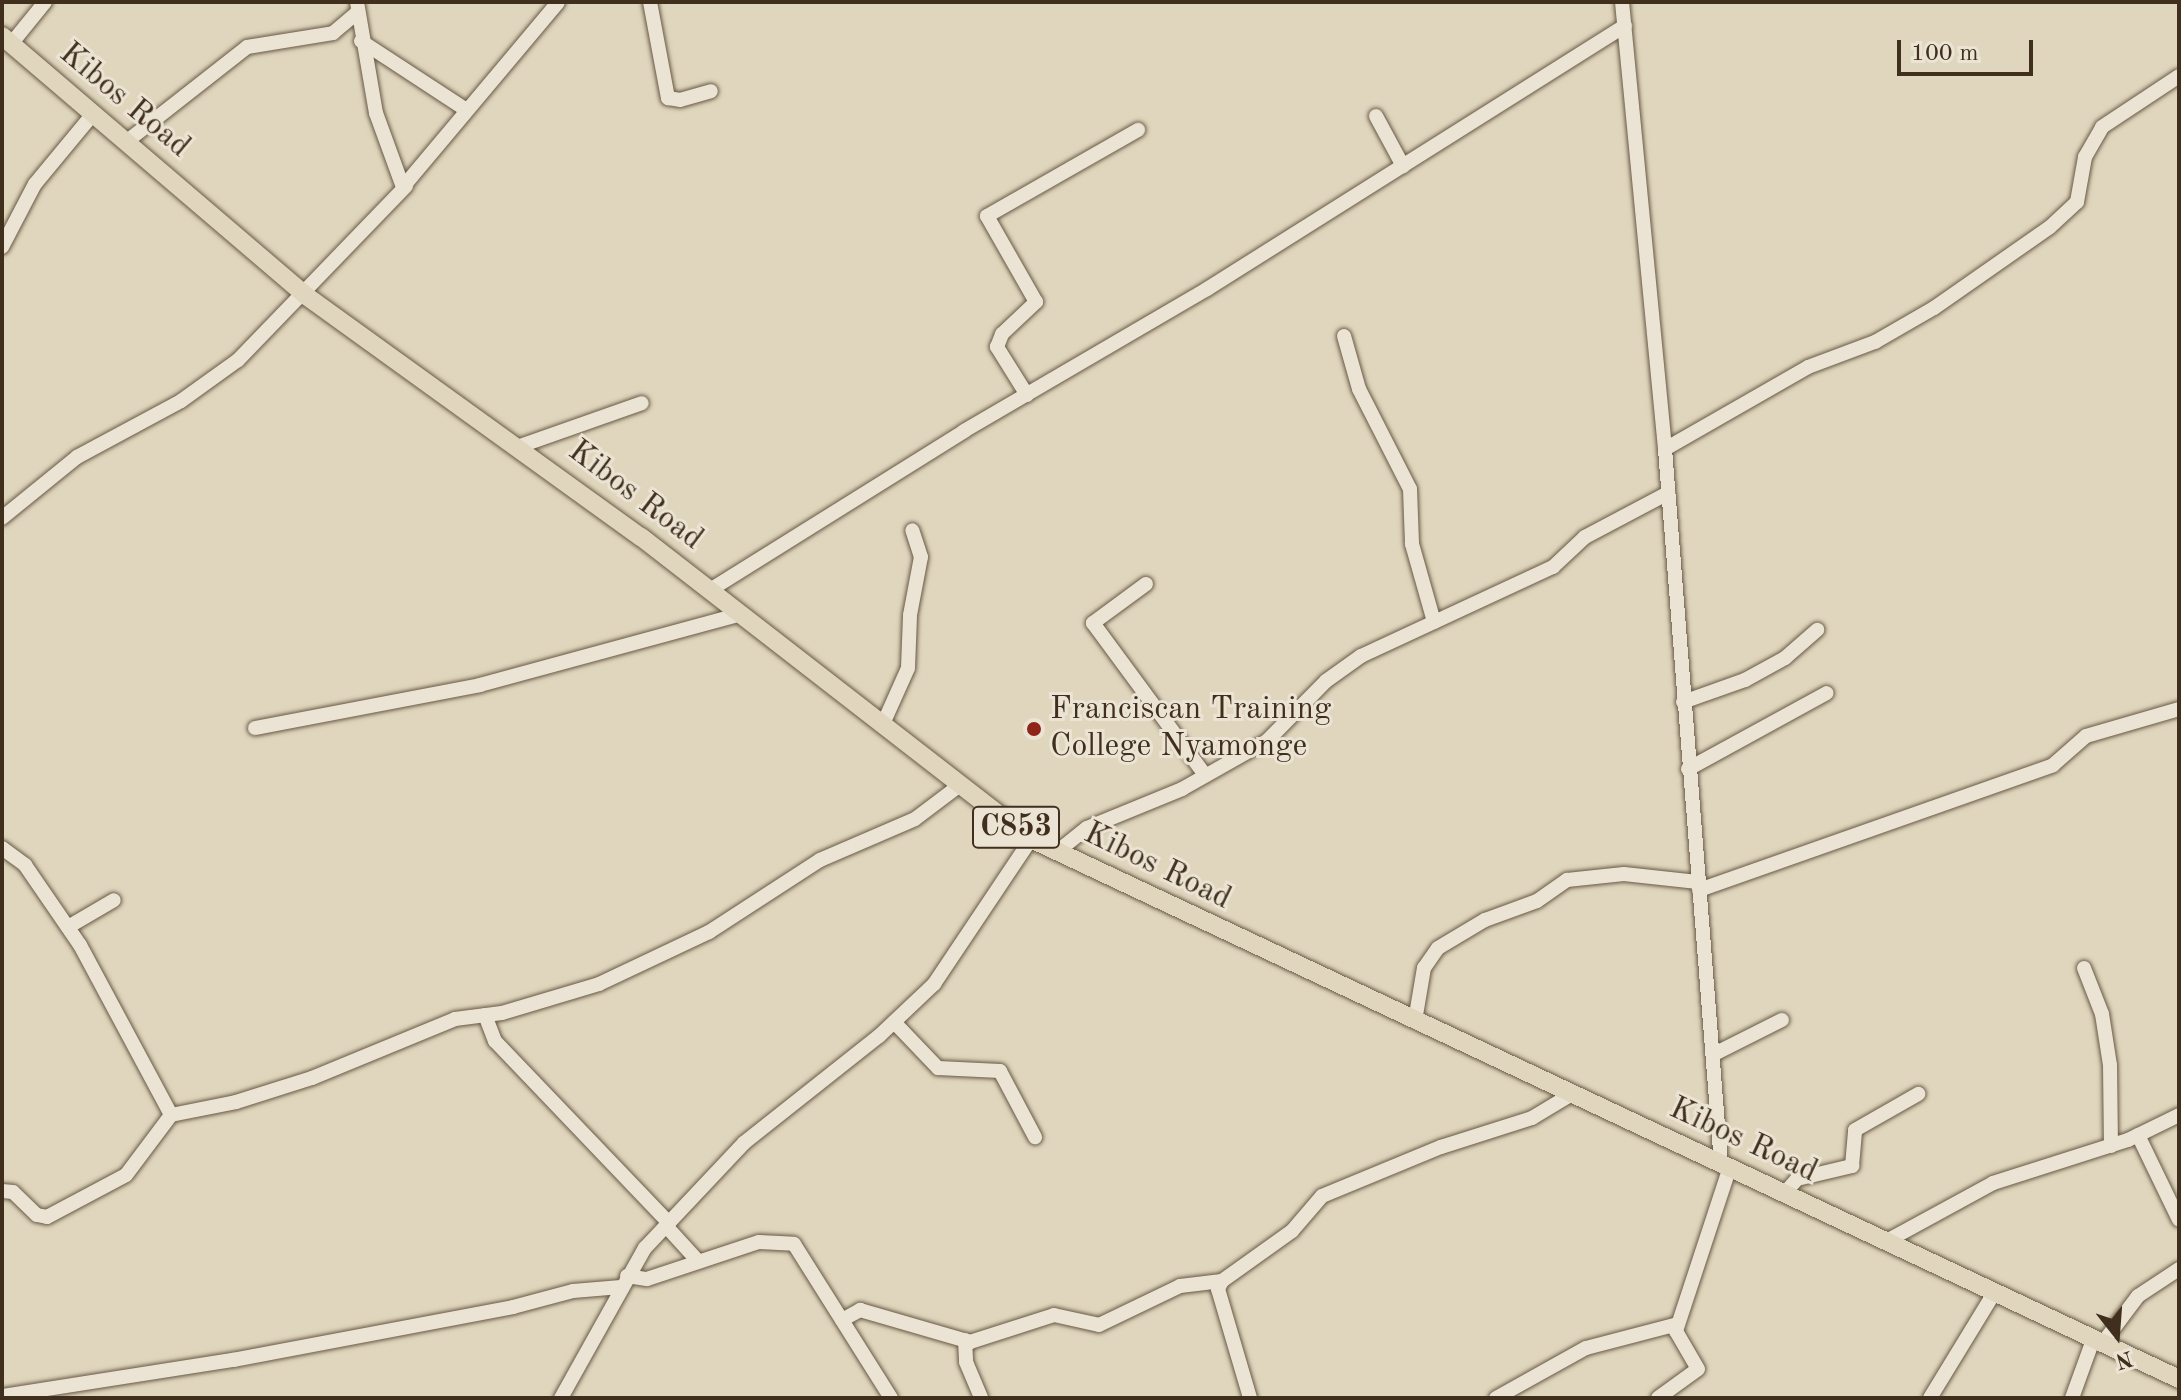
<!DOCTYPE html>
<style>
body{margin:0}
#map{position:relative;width:2181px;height:1400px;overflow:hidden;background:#e0d6bd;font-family:"Old Standard TT",serif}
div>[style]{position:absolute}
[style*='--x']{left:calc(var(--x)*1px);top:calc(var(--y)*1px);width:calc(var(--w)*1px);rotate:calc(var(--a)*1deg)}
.roads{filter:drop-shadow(0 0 2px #685945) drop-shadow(0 0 2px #685945)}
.minor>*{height:14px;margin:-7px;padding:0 7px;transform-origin:7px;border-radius:7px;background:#ebe4d4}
.major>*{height:18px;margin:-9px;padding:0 9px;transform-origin:9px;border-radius:9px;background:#e0d6bd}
.dots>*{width:22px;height:22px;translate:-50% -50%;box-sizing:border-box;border:4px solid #ebe4d4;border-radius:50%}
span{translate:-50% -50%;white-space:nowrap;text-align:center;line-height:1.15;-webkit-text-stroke:6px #ebe4d4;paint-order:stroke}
.shield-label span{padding:2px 6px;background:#ebe4d4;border:2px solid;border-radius:6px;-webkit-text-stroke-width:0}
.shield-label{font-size:30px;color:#402f1d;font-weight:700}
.street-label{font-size:32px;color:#402f1d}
.poi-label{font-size:32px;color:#402f1d}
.left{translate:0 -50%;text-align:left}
.frame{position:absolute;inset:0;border:4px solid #402f1d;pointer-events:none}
.north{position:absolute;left:2077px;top:1296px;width:80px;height:80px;-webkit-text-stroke:6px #ebe4d4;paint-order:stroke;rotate:163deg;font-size:22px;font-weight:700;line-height:32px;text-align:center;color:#402f1d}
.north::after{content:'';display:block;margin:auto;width:28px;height:36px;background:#402f1d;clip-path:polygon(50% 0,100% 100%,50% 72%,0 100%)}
.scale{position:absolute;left:1897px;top:40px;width:136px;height:36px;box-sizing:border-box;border:4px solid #402f1d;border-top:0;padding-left:10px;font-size:24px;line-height:28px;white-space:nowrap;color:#402f1d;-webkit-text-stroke:6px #ebe4d4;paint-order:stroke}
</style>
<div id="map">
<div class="roads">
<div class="minor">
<div style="--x:357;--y:2;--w:113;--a:80.3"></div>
<div style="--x:376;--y:113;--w:79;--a:70"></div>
<div style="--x:403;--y:187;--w:241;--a:-50"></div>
<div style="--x:650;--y:2;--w:98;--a:79.4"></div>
<div style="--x:668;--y:98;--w:12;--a:9"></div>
<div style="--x:680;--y:100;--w:32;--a:-16"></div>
<div style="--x:1622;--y:2;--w:449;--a:84.5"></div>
<div style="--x:1665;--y:449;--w:716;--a:85.52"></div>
<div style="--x:361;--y:41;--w:124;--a:33.2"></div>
<div style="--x:11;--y:44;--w:54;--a:-51"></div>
<div style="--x:1376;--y:116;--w:57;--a:61.6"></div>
<div style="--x:126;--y:142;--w:154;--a:-38.1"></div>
<div style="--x:247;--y:47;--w:87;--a:-9.2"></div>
<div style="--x:333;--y:33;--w:30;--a:-40"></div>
<div style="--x:2;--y:247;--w:71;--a:-62.4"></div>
<div style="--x:35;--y:184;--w:89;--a:-50.4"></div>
<div style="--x:1344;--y:336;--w:55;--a:74.2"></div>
<div style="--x:1359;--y:389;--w:112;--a:63"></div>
<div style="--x:1410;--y:489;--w:55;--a:87.9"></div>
<div style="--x:1412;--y:544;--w:81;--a:74.2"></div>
<div style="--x:1027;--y:395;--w:57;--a:-122"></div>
<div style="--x:997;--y:347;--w:14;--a:-69"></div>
<div style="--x:1002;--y:334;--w:47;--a:-43.3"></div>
<div style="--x:1036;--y:302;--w:99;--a:-119.7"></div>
<div style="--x:987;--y:216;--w:174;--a:-29.7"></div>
<div style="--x:520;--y:446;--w:129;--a:-19.4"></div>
<div style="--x:1665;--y:449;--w:165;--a:-29.8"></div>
<div style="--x:1808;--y:367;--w:72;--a:-20.5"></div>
<div style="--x:1875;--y:342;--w:68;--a:-30"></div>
<div style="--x:1934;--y:308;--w:141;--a:-34.9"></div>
<div style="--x:2050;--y:227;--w:37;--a:-43"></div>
<div style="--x:2077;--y:202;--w:46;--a:-79.9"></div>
<div style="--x:2085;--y:157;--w:34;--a:-60"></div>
<div style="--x:2102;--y:127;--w:92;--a:-33.5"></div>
<div style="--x:2;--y:518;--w:97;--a:-39.1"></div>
<div style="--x:77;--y:457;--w:118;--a:-28.3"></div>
<div style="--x:181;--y:401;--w:70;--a:-35.7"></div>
<div style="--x:238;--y:360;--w:242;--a:-46"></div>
<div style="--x:1146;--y:584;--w:66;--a:143.7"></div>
<div style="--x:1093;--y:623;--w:189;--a:53.6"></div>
<div style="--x:710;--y:590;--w:300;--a:-32"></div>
<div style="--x:964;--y:431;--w:281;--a:-30.3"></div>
<div style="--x:1207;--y:289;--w:494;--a:-32.2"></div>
<div style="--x:1683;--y:702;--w:66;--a:-19.5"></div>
<div style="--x:1745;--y:680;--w:46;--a:-28.8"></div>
<div style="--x:1785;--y:658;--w:43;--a:-41.2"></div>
<div style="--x:883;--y:724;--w:61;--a:-65.9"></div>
<div style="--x:908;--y:668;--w:53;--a:-87.8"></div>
<div style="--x:910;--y:615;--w:59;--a:-79.3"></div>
<div style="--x:921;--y:557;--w:28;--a:-108"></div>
<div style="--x:255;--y:728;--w:229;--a:-10.8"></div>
<div style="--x:480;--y:685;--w:270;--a:-15.2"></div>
<div style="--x:1688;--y:769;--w:158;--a:-28.7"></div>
<div style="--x:2;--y:848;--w:29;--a:36"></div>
<div style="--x:25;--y:865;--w:97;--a:55.5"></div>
<div style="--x:80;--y:945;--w:193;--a:61.8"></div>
<div style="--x:1057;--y:852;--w:38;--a:-39"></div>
<div style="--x:1087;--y:828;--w:103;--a:-22.3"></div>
<div style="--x:1182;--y:789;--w:98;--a:-29.5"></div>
<div style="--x:1267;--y:741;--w:84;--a:-45.5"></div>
<div style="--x:1326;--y:681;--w:43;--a:-35.5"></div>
<div style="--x:1361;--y:656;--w:212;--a:-24.9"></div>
<div style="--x:1553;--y:567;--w:44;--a:-43.2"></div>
<div style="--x:1585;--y:537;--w:94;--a:-27.9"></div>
<div style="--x:1699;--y:890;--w:375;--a:-19.4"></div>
<div style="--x:2053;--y:765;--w:44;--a:-41.3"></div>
<div style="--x:2086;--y:736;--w:97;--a:-16.2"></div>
<div style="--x:68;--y:927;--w:53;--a:-30.4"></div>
<div style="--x:2084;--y:968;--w:49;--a:68.6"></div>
<div style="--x:2102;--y:1014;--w:52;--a:81.1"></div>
<div style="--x:2110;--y:1065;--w:81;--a:89.3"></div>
<div style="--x:485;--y:1015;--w:28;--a:69"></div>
<div style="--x:495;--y:1041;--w:252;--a:46.3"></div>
<div style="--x:1415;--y:1021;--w:54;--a:-80.4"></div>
<div style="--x:1424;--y:968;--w:24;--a:-55"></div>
<div style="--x:1438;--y:948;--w:55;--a:-30.8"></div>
<div style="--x:1485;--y:920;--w:55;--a:-20.1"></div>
<div style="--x:1537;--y:901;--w:37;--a:-35"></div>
<div style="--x:1567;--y:880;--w:57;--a:-6"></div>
<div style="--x:1624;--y:874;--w:74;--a:6.2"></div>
<div style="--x:894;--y:1022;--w:64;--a:46.3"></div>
<div style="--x:938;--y:1068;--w:62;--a:2.8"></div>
<div style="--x:1000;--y:1071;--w:75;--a:62.1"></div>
<div style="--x:1714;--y:1054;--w:76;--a:-26.6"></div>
<div style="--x:2138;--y:1135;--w:94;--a:64.2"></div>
<div style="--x:2;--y:1191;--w:11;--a:5"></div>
<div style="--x:13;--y:1192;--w:33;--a:44"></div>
<div style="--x:37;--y:1215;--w:10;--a:11"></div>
<div style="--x:47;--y:1217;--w:89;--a:-28"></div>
<div style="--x:126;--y:1175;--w:75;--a:-53.1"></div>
<div style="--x:171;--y:1115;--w:66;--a:-11.3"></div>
<div style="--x:236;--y:1102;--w:80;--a:-17.5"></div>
<div style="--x:312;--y:1078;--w:155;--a:-22.4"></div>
<div style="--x:455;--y:1019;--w:47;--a:-7.3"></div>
<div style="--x:502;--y:1013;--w:101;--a:-16.6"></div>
<div style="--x:599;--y:984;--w:122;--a:-25.3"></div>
<div style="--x:709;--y:932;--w:132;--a:-33"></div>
<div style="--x:820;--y:860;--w:103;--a:-23.3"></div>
<div style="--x:915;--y:819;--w:56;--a:-37.1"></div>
<div style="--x:1784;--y:1194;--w:20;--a:-49"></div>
<div style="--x:1797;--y:1179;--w:57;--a:-13.3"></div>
<div style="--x:1852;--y:1166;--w:36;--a:-85"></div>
<div style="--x:1855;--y:1130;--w:73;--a:-29.7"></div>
<div style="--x:666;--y:1226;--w:47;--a:47.6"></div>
<div style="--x:1885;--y:1242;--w:123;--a:-28.6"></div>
<div style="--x:1993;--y:1183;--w:142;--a:-17.7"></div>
<div style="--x:2128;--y:1140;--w:57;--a:-26.1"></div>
<div style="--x:627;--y:1276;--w:20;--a:9"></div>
<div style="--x:647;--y:1279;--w:118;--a:-18.3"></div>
<div style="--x:759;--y:1242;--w:35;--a:3"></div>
<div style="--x:794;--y:1244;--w:182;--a:57.8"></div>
<div style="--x:1222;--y:1281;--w:9;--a:117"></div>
<div style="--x:1218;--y:1289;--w:114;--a:73.6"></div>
<div style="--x:842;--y:1320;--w:21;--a:-29"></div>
<div style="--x:860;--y:1310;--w:115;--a:16.2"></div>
<div style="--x:970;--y:1342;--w:88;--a:-17.8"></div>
<div style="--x:1054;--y:1315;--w:46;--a:12.5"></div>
<div style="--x:1099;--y:1325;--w:90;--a:-25.7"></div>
<div style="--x:1180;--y:1286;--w:42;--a:-6.8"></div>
<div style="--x:1222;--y:1281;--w:86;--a:-35.5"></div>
<div style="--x:1292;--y:1231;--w:46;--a:-49.4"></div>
<div style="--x:1322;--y:1196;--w:129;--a:-22.4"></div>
<div style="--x:1441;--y:1147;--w:96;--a:-17.7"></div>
<div style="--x:1532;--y:1118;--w:47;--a:-31"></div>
<div style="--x:965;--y:1340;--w:22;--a:87"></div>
<div style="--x:966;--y:1362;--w:39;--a:67"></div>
<div style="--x:2102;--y:1344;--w:60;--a:-53.1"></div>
<div style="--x:2138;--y:1296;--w:49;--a:-33.4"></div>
<div style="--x:2;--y:1396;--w:234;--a:-8.9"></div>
<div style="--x:233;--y:1360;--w:285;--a:-10.7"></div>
<div style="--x:513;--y:1307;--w:62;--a:-14.9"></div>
<div style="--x:573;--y:1291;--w:48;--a:-4.8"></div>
<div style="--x:561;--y:1398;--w:172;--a:-60.8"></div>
<div style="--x:645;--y:1248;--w:144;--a:-46.7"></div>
<div style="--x:744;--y:1143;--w:172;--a:-38.4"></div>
<div style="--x:879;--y:1036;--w:76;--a:-43.4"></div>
<div style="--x:934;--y:984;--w:174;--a:-56.2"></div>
<div style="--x:1496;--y:1398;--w:103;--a:-29.1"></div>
<div style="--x:1586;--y:1348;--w:95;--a:-14.6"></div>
<div style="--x:1658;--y:1398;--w:49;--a:-35.9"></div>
<div style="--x:1698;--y:1369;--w:44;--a:-120.1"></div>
<div style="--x:1676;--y:1331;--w:173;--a:-71.8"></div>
<div style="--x:1930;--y:1398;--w:123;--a:-58.6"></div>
<div style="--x:2072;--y:1398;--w:62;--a:-70.1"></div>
</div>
<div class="major">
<div style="--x:2;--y:36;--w:399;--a:40.5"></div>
<div style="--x:305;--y:295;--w:414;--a:35.8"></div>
<div style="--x:641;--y:537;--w:493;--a:37.8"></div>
<div style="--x:1031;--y:839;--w:1269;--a:25.19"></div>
</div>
</div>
<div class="dots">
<div style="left:1034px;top:729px;background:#8f2418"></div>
</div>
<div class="shield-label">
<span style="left:1016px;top:827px">C853</span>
</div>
<div class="street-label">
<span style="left:124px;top:101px;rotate:40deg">Kibos Road</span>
<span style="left:635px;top:496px;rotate:37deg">Kibos Road</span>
<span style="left:1157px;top:867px;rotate:26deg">Kibos Road</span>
<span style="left:1743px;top:1141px;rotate:25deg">Kibos Road</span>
</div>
<div class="poi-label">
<span class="left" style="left:1050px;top:729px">Franciscan Training<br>College Nyamonge</span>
</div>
<div class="frame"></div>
<div class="north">N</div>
<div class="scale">100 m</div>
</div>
